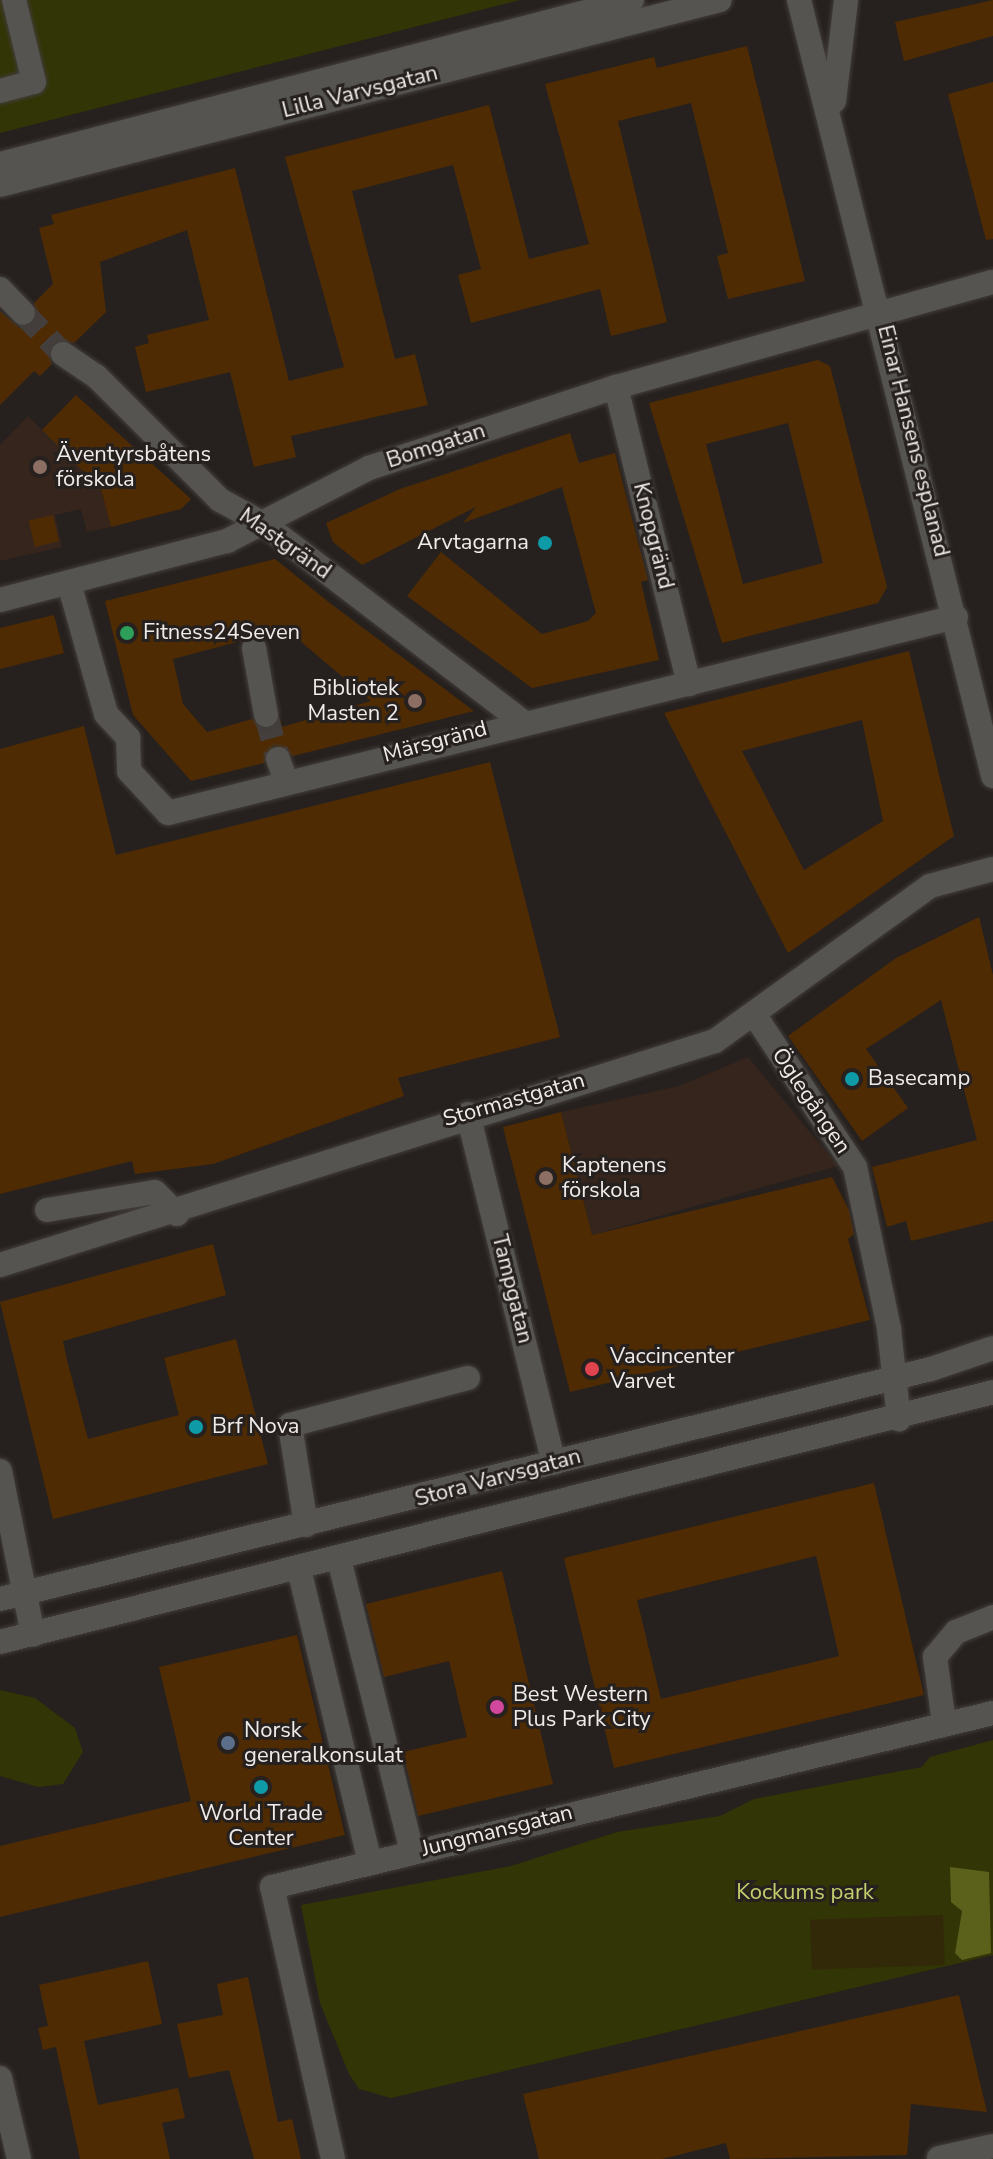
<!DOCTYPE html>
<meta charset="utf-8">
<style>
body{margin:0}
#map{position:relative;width:993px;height:2159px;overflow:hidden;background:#26211e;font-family:"Nunito Sans",sans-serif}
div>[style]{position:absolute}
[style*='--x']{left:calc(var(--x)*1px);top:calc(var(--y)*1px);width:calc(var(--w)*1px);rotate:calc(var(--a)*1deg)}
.education>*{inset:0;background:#36251c}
.green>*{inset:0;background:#323505}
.forest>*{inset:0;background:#5b601a}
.sand>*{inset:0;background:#312908;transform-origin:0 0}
.building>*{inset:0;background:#4f2b03;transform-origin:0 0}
.minor-tunnel>*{height:24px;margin-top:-12px;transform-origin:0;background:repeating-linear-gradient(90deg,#443f3d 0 24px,transparent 0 36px)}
.roads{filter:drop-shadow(0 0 2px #423d3b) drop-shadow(0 0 2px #423d3b)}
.minor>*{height:24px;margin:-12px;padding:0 12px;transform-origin:12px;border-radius:12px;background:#555451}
.dots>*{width:22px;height:22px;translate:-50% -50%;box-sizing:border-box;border:4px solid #26211e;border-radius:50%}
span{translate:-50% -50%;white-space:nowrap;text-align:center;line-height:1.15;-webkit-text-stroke:6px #26211e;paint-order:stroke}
.street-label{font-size:22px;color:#efebea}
.poi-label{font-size:22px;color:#efebea}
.left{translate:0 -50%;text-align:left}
.right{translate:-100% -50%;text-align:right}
.park-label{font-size:22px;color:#c4ce6d}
</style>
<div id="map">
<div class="education">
<div style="clip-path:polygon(28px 416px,101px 489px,111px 527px,87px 532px,81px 509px,55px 515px,62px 547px,0 561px,0 445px)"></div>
<div style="clip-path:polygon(748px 1057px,838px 1166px,592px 1235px,561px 1112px,679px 1086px)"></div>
</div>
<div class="green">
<div style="clip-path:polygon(0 0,520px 0,0 133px)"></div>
<div style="clip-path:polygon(0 1690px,35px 1698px,75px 1728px,83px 1752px,63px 1784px,38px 1787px,0 1776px)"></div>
<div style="clip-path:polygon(993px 1740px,993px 1955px,391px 2098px,359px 2089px,349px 2074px,320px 2003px,301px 1905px,511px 1866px,617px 1832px,720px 1816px,754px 1799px,922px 1767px,930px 1757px)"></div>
</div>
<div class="forest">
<div style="clip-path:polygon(950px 1867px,989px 1872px,991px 1953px,962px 1960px,955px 1953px,962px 1911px,951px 1902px)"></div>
</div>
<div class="sand">
<div style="left:943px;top:1915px;width:50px;height:133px;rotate:88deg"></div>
</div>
<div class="building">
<div style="clip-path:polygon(993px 0,993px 36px,904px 61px,895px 22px)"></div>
<div style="clip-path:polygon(747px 46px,805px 281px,728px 299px,717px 256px,728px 253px,691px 103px,618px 121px,667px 322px,611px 336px,600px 289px,471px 323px,458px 275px,481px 269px,453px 165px,352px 191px,395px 359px,415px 354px,428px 405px,291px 436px,296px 457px,254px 467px,230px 372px,146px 392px,135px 347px,149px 343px,147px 335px,209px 320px,187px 230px,100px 262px,106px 312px,74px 343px,56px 341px,48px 352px,52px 364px,40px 376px,34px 371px,0 405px,0 311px,20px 328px,37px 318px,34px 303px,53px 284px,39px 228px,54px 224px,51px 215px,235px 168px,289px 381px,344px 367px,285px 157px,489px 105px,529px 259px,589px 244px,545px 84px,654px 57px,657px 68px)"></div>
<div style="clip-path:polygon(993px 82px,993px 239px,986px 240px,948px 94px)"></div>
<div style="clip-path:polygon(evenodd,818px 360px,830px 366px,887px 587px,878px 603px,722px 643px,649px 403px,818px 360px,788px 423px,823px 563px,743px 584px,706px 444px,788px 423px)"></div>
<div style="clip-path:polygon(76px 395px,191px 499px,181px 509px,111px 527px,101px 489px,42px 430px)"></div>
<div style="clip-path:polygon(570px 433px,579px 463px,615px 453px,648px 580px,641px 582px,659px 660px,532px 688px,407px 596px,441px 552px,542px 634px,588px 621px,596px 613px,562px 487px,463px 523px,476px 507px,362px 565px,333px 542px,326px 523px,400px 489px)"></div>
<div style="left:53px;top:515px;width:27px;height:25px;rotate:77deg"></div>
<div style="clip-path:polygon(evenodd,275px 559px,331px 604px,474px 711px,293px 756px,274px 745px,264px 763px,191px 781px,133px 715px,105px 601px,275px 559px,286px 629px,371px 701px,282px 727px,280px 718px,269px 730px,252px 719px,207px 732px,183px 704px,173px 659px,286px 629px)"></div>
<div style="clip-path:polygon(54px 615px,64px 653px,0 669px,0 628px)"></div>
<div style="clip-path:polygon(evenodd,909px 651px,954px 836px,788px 953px,664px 713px,909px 651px,862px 720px,883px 821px,804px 870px,742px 751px,862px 720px)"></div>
<div style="clip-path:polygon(84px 726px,116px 855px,490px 762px,560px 1037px,398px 1078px,404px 1096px,213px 1164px,135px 1174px,132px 1161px,0 1194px,0 749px)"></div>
<div style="clip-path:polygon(979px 917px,993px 975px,993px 1221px,911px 1241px,906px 1221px,887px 1227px,872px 1167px,977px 1140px,941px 1000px,866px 1049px,908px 1108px,862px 1141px,788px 1036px,896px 958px)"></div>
<div style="clip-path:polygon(561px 1112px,592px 1235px,832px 1177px,849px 1210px,854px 1234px,848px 1239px,870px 1320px,570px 1392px,503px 1127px)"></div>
<div style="clip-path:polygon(213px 1244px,226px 1295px,63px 1341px,67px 1360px,88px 1439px,179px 1415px,164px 1358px,236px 1339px,268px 1464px,53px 1519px,0 1302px)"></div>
<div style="clip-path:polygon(evenodd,874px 1483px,924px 1695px,614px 1768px,564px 1558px,874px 1483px,816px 1556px,839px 1656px,661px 1699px,637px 1600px,816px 1556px)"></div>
<div style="clip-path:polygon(502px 1571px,553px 1784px,418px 1816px,403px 1752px,467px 1737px,449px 1661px,384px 1677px,366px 1604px)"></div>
<div style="clip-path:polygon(297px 1635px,345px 1835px,0 1917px,0 1846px,191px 1801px,159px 1667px)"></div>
<div style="clip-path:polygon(148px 1961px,162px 2024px,84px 2041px,98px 2105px,178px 2088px,185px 2118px,162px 2123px,170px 2159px,80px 2159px,56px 2047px,43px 2050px,38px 2028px,48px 2026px,39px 1985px)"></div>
<div style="clip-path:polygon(248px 1977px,278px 2122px,292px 2119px,301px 2159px,254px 2159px,229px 2070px,189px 2078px,177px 2024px,223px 2015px,217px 1984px)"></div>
<div style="clip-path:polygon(959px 1995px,987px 2112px,911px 2104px,907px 2155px,730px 2159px,726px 2143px,662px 2159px,539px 2159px,523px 2094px)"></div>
</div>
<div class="minor-tunnel">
<div style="--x:23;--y:313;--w:57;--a:45.7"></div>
<div style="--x:266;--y:715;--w:46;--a:74.7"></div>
</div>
<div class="roads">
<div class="minor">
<div style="--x:799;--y:0;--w:800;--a:75.96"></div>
<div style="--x:0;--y:91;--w:35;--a:-15"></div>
<div style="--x:34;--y:82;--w:84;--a:-103.7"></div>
<div style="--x:834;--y:101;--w:102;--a:-83.2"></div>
<div style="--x:0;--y:164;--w:653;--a:-14.55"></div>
<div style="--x:0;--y:185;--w:743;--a:-14.41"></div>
<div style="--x:0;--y:289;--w:33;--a:46"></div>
<div style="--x:63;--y:354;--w:40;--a:34"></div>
<div style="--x:96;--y:376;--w:175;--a:45"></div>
<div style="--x:220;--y:500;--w:50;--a:28.6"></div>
<div style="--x:264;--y:524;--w:322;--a:37.4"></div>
<div style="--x:616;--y:387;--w:306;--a:76.2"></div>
<div style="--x:69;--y:583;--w:136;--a:74.2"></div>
<div style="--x:106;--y:714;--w:33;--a:47"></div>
<div style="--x:128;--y:738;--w:33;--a:88"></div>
<div style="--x:129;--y:771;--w:57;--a:47.1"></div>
<div style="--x:168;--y:813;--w:812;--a:-13.97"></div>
<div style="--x:0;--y:600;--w:235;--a:-14.6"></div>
<div style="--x:227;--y:541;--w:160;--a:-27.2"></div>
<div style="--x:369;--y:468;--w:260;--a:-18.2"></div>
<div style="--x:616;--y:387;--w:391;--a:-15.6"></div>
<div style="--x:254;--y:648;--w:68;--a:79.8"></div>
<div style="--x:278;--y:759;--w:23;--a:70"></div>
<div style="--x:756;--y:1017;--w:180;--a:56.6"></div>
<div style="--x:855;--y:1167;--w:166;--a:78.1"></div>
<div style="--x:889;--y:1329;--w:91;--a:83.7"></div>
<div style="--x:468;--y:1114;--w:359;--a:76.2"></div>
<div style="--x:47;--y:1210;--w:109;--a:-9.5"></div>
<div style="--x:155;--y:1192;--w:31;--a:45"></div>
<div style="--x:0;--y:1265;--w:749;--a:-17.4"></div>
<div style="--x:715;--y:1041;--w:265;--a:-35.8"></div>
<div style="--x:930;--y:886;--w:65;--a:-15.1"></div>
<div style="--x:0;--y:1471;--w:167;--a:78.6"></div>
<div style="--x:306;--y:1525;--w:101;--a:-99.1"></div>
<div style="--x:290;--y:1425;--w:184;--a:-14.8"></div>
<div style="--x:339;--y:1559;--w:302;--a:76"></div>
<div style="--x:299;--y:1569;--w:302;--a:76.4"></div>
<div style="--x:0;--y:1599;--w:959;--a:-13.88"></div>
<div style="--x:931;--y:1369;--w:65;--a:-18.7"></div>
<div style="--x:0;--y:1642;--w:1024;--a:-14.13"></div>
<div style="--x:944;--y:1723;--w:67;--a:-97.8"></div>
<div style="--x:935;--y:1657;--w:33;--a:-50"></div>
<div style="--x:956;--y:1632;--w:40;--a:-22"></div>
<div style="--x:0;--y:2078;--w:83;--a:76.8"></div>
<div style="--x:939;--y:2158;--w:55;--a:-12.5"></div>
<div style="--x:333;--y:2159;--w:279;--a:-102.6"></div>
<div style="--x:272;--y:1887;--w:742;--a:-13.57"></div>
</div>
</div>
<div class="dots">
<div style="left:40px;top:467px;background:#8d6e63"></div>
<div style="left:545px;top:543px;background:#0f9aa8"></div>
<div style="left:127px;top:633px;background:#2e9e5b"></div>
<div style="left:415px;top:701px;background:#8d6e63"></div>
<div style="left:852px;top:1079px;background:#0f9aa8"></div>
<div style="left:546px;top:1178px;background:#8d6e63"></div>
<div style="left:592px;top:1369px;background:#e0444e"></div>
<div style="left:196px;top:1427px;background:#0f9aa8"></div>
<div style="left:497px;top:1707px;background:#d1479c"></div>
<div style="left:228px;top:1743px;background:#5c6f8a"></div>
<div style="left:261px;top:1787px;background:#0f9aa8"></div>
</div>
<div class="street-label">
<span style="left:360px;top:92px;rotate:-14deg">Lilla Varvsgatan</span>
<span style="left:913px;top:441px;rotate:76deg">Einar Hansens esplanad</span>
<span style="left:436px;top:446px;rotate:-18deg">Bomgatan</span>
<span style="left:653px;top:536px;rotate:76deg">Knopgränd</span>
<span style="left:285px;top:544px;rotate:35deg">Mastgränd</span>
<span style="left:435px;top:742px;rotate:-15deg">Märsgränd</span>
<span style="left:514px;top:1100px;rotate:-16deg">Stormastgatan</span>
<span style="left:811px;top:1101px;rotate:56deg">Öglegången</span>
<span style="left:512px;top:1289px;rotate:76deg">Tampgatan</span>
<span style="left:498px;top:1478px;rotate:-15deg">Stora Varvsgatan</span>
<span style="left:497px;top:1831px;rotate:-14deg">Jungmansgatan</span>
</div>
<div class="poi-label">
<span class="left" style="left:56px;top:467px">Äventyrsbåtens<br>förskola</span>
<span class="right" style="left:529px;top:543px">Arvtagarna</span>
<span class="left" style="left:143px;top:633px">Fitness24Seven</span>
<span class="right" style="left:399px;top:701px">Bibliotek<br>Masten 2</span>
<span class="left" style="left:868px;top:1079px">Basecamp</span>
<span class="left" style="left:562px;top:1178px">Kaptenens<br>förskola</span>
<span class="left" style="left:610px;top:1369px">Vaccincenter<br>Varvet</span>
<span class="left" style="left:212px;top:1427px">Brf Nova</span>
<span class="left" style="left:513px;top:1707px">Best Western<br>Plus Park City</span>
<span class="left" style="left:244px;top:1743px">Norsk<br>generalkonsulat</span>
<span style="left:261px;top:1826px">World Trade<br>Center</span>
</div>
<div class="park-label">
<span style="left:805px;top:1893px">Kockums park</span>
</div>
</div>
